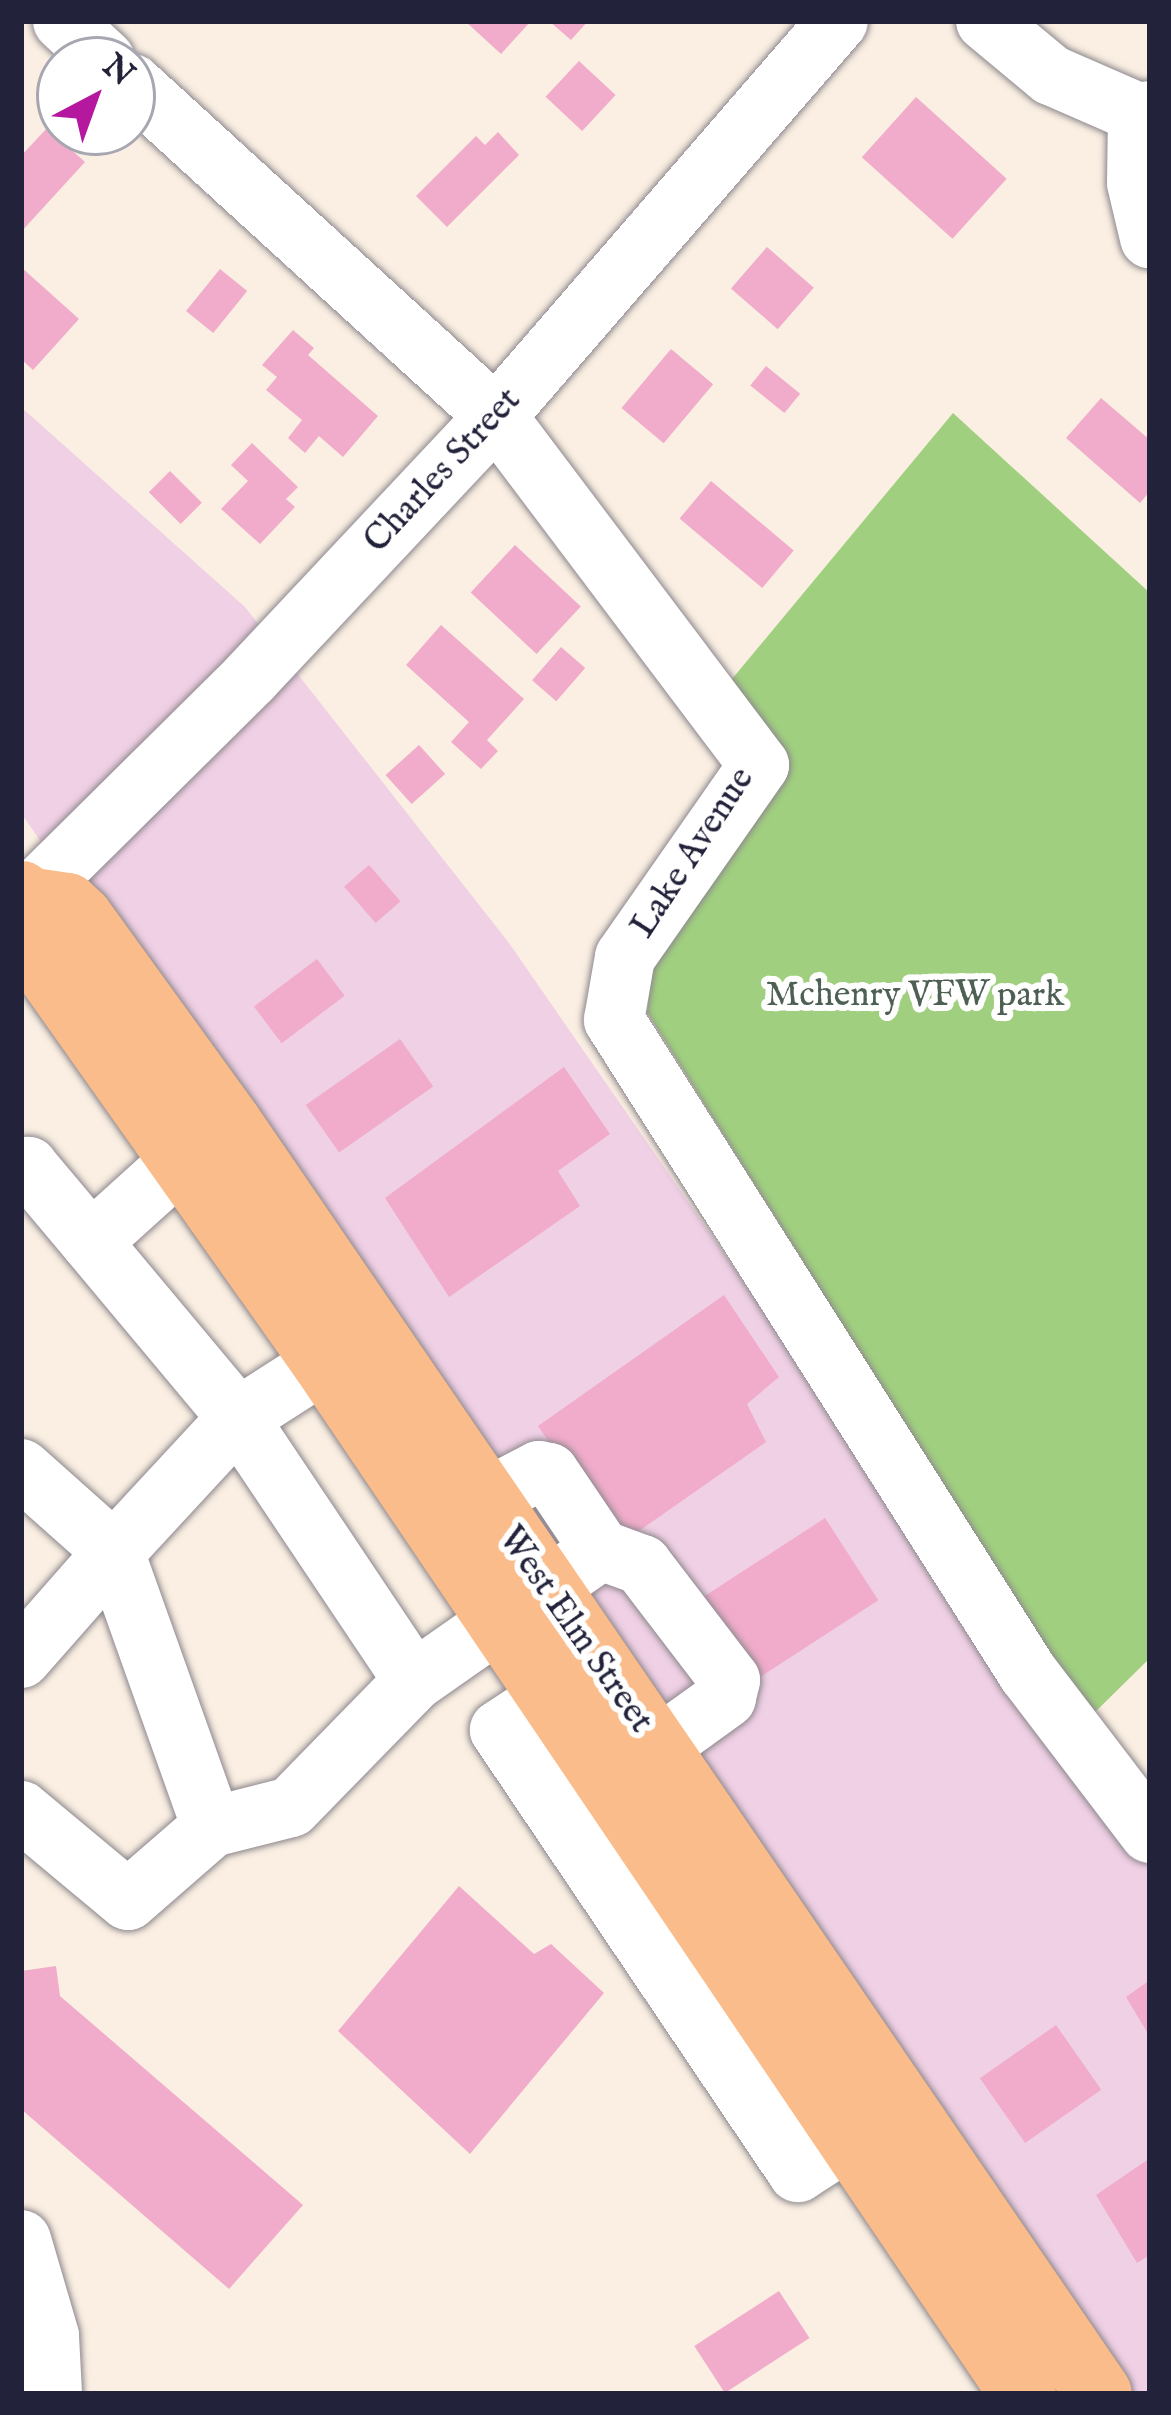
<!DOCTYPE html>
<style>
body{margin:0}
#map{position:relative;width:1171px;height:2415px;overflow:hidden;background:#faefe2;font-family:"IM FELL English",serif}
div>[style]{position:absolute}
[style*='--x']{left:calc(var(--x)*1px);top:calc(var(--y)*1px);width:calc(var(--w)*1px);rotate:calc(var(--a)*1deg)}
.built>*{inset:0;background:#f0d0e5}
.green>*{inset:0;background:#a0d07f}
.building>*{inset:0;background:#f1accb;transform-origin:0 0}
.roads{filter:drop-shadow(0 0 3px #8e888e) drop-shadow(0 0 3px #8e888e)}
.minor>*{height:60px;margin:-30px;padding:0 30px;transform-origin:30px;border-radius:30px;background:#fff}
.major>*{height:66px;margin:-33px;padding:0 33px;transform-origin:33px;border-radius:33px;background:#f9bc8a}
span{translate:-50% -50%;white-space:nowrap;text-align:center;line-height:1.15;-webkit-text-stroke:12px #fff;paint-order:stroke}
.street-label{font-size:36px;color:#22223b}
.park-label{font-size:36px;color:#4e5f53}
.frame{position:absolute;inset:0;border:24px solid #22223b;pointer-events:none}
.north{position:absolute;left:36px;top:36px;width:120px;height:120px;box-sizing:border-box;background:#fff;border:3px solid #a7a7b1;border-radius:50%;rotate:41deg;font-size:33px;font-weight:700;line-height:48px;text-align:center;color:#22223b}
.north::after{content:'';display:block;margin:auto;width:42px;height:54px;background:#b5179e;clip-path:polygon(50% 0,100% 100%,50% 72%,0 100%)}
</style>
<div id="map">
<div class="built">
<div style="clip-path:polygon(21px 407px,245px 607px,509px 943px,1150px 1869px,1150px 2394px,1112px 2394px,21px 813px)"></div>
</div>
<div class="green">
<div style="clip-path:polygon(953px 413px,1150px 593px,1150px 1658px,1088px 1719px,647px 1012px,653px 964px,782px 774px,732px 679px)"></div>
</div>
<div class="building">
<div style="clip-path:polygon(465px 21px,531px 21px,501px 54px)"></div>
<div style="clip-path:polygon(549px 21px,588px 21px,571px 40px)"></div>
<div style="left:579px;top:61px;width:50px;height:49px;rotate:43deg"></div>
<div style="left:916px;top:97px;width:122px;height:81px;rotate:42deg"></div>
<div style="clip-path:polygon(47px 128px,85px 162px,21px 232px,21px 156px)"></div>
<div style="clip-path:polygon(498px 132px,519px 155px,447px 227px,416px 196px,476px 136px,485px 145px)"></div>
<div style="left:767px;top:247px;width:62px;height:55px;rotate:41deg"></div>
<div style="clip-path:polygon(21px 267px,79px 319px,33px 370px,21px 359px)"></div>
<div style="left:220px;top:269px;width:35px;height:54px;rotate:39deg"></div>
<div style="clip-path:polygon(293px 330px,314px 348px,308px 355px,378px 416px,343px 457px,319px 436px,305px 453px,288px 438px,302px 420px,266px 390px,277px 377px,262px 365px)"></div>
<div style="left:671px;top:349px;width:55px;height:77px;rotate:40deg"></div>
<div style="left:766px;top:366px;width:44px;height:25px;rotate:39deg"></div>
<div style="clip-path:polygon(1101px 398px,1150px 440px,1150px 491px,1140px 503px,1066px 438px)"></div>
<div style="clip-path:polygon(252px 443px,298px 487px,286px 499px,295px 507px,260px 544px,221px 509px,248px 481px,231px 465px)"></div>
<div style="left:170px;top:471px;width:45px;height:30px;rotate:45deg"></div>
<div style="left:711px;top:481px;width:108px;height:49px;rotate:40deg"></div>
<div style="left:515px;top:545px;width:90px;height:65px;rotate:43deg"></div>
<div style="clip-path:polygon(441px 625px,524px 699px,487px 740px,498px 751px,481px 769px,451px 742px,469px 722px,406px 665px)"></div>
<div style="left:561px;top:647px;width:32px;height:44px;rotate:41deg"></div>
<div style="left:419px;top:745px;width:39px;height:45px;rotate:48deg"></div>
<div style="left:369px;top:865px;width:48px;height:33px;rotate:49deg"></div>
<div style="left:317px;top:959px;width:46px;height:79px;rotate:53deg"></div>
<div style="left:400px;top:1039px;width:58px;height:115px;rotate:55deg"></div>
<div style="clip-path:polygon(564px 1067px,610px 1134px,558px 1171px,580px 1206px,449px 1297px,385px 1198px)"></div>
<div style="clip-path:polygon(724px 1295px,779px 1377px,747px 1404px,766px 1442px,619px 1545px,538px 1426px)"></div>
<div style="left:825px;top:1518px;width:98px;height:154px;rotate:57deg"></div>
<div style="clip-path:polygon(459px 1886px,534px 1954px,551px 1944px,604px 1993px,470px 2154px,338px 2031px)"></div>
<div style="clip-path:polygon(56px 1966px,60px 1996px,303px 2205px,229px 2289px,21px 2109px,21px 1971px)"></div>
<div style="clip-path:polygon(1150px 1980px,1150px 2037px,1126px 1997px)"></div>
<div style="left:1056px;top:2025px;width:79px;height:93px;rotate:55deg"></div>
<div style="clip-path:polygon(1150px 2158px,1150px 2255px,1137px 2263px,1096px 2195px)"></div>
<div style="left:779px;top:2291px;width:56px;height:101px;rotate:57deg"></div>
</div>
<div class="roads">
<div class="minor">
<div style="--x:63;--y:21;--w:57;--a:42.9"></div>
<div style="--x:986;--y:21;--w:85;--a:39.7"></div>
<div style="--x:1051;--y:75;--w:95;--a:23.6"></div>
<div style="--x:1138;--y:113;--w:12;--a:-9"></div>
<div style="--x:132;--y:84;--w:493;--a:42.4"></div>
<div style="--x:496;--y:416;--w:437;--a:53"></div>
<div style="--x:759;--y:765;--w:234;--a:124.9"></div>
<div style="--x:625;--y:957;--w:64;--a:99.9"></div>
<div style="--x:614;--y:1020;--w:773;--a:57.63"></div>
<div style="--x:1028;--y:1673;--w:201;--a:52.7"></div>
<div style="--x:1138;--y:113;--w:70;--a:90.8"></div>
<div style="--x:1137;--y:183;--w:57;--a:76.7"></div>
<div style="--x:26;--y:900;--w:317;--a:-44.7"></div>
<div style="--x:251;--y:677;--w:358;--a:-46.8"></div>
<div style="--x:496;--y:416;--w:522;--a:-49.11"></div>
<div style="--x:21;--y:1175;--w:11;--a:-49"></div>
<div style="--x:28;--y:1167;--w:98;--a:50"></div>
<div style="--x:91;--y:1242;--w:170;--a:-42.1"></div>
<div style="--x:91;--y:1242;--w:229;--a:50.1"></div>
<div style="--x:238;--y:1418;--w:316;--a:56.2"></div>
<div style="--x:414;--y:1681;--w:228;--a:-35"></div>
<div style="--x:21;--y:1469;--w:125;--a:41.7"></div>
<div style="--x:114;--y:1552;--w:183;--a:-47.2"></div>
<div style="--x:238;--y:1418;--w:150;--a:-32.7"></div>
<div style="--x:443;--y:1521;--w:108;--a:-27.5"></div>
<div style="--x:539;--y:1471;--w:10;--a:11"></div>
<div style="--x:549;--y:1473;--w:93;--a:56"></div>
<div style="--x:601;--y:1550;--w:44;--a:20.1"></div>
<div style="--x:642;--y:1565;--w:145;--a:52.6"></div>
<div style="--x:730;--y:1680;--w:18;--a:103"></div>
<div style="--x:726;--y:1698;--w:84;--a:144.2"></div>
<div style="--x:21;--y:1658;--w:141;--a:-48.7"></div>
<div style="--x:114;--y:1552;--w:292;--a:70.4"></div>
<div style="--x:550;--y:1697;--w:60;--a:146.6"></div>
<div style="--x:500;--y:1730;--w:533;--a:56.01"></div>
<div style="--x:798;--y:2172;--w:108;--a:-33"></div>
<div style="--x:21;--y:1811;--w:139;--a:39.8"></div>
<div style="--x:128;--y:1900;--w:111;--a:-41"></div>
<div style="--x:212;--y:1827;--w:81;--a:-14.2"></div>
<div style="--x:291;--y:1807;--w:176;--a:-45.7"></div>
<div style="--x:21;--y:2240;--w:100;--a:73.7"></div>
<div style="--x:49;--y:2336;--w:58;--a:87"></div>
</div>
<div class="major">
<div style="--x:21;--y:894;--w:55;--a:78.5"></div>
<div style="--x:32;--y:948;--w:507;--a:54.71"></div>
<div style="--x:325;--y:1362;--w:1246;--a:55.93"></div>
<div style="--x:26;--y:900;--w:41;--a:8.3"></div>
<div style="--x:67;--y:906;--w:18;--a:43"></div>
<div style="--x:80;--y:918;--w:254;--a:54.1"></div>
<div style="--x:229;--y:1124;--w:1539;--a:55.59"></div>
</div>
</div>
<div class="street-label">
<span style="left:443px;top:471px;rotate:-47deg">Charles Street</span>
<span style="left:693px;top:853px;rotate:-57deg">Lake Avenue</span>
<span style="left:575px;top:1630px;rotate:55deg">West Elm Street</span>
</div>
<div class="park-label">
<span style="left:915px;top:996px">Mchenry VFW park</span>
</div>
<div class="frame"></div>
<div class="north">N</div>
</div>
